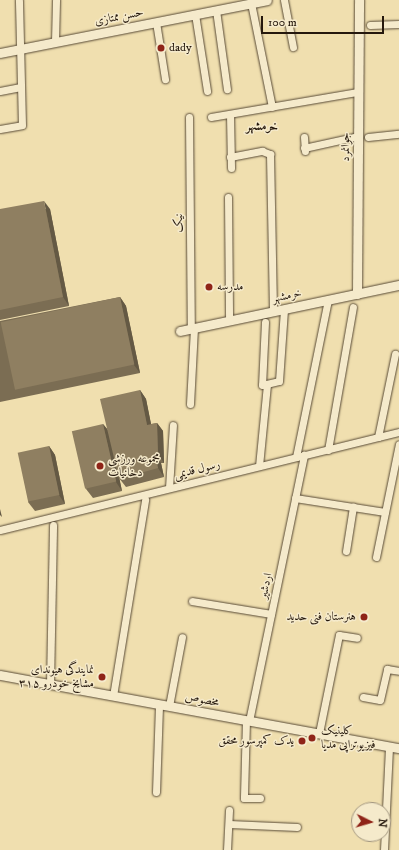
<!DOCTYPE html>
<meta charset="utf-8">
<style>
body{margin:0}
#map{position:relative;width:399px;height:850px;overflow:hidden;background:#f0dfaf;font-family:"IM FELL DW Pica",Amiri,serif}
div>[style]{position:absolute}
[style*='--x']{left:calc(var(--x)*1px);top:calc(var(--y)*1px);width:calc(var(--w)*1px);rotate:calc(var(--a)*1deg)}
.roads{filter:drop-shadow(0 0 1px #584a36) drop-shadow(0 0 1px #584a36)}
.street>*{height:7px;margin:-3.5px;padding:0 3.5px;transform-origin:3.5px;border-radius:3.5px;background:#f5eacb}
.secondary>*{height:9px;margin:-4.5px;padding:0 4.5px;transform-origin:4.5px;border-radius:4.5px;background:#f5eacb}
.wall>*{inset:0;background:#7b6d53}
.shaded-wall>*{inset:0;background:#645944}
.building>*{inset:0;background:#8f7f61;transform-origin:0 0}
.dots>*{width:11px;height:11px;translate:-50% -50%;box-sizing:border-box;border:2px solid #f5eacb;border-radius:50%}
span{translate:-50% -50%;white-space:nowrap;text-align:center;line-height:1.15;-webkit-text-stroke:3px #f5eacb;paint-order:stroke}
.street-label{font-size:12px;color:#25180d}
.poi-label{font-size:12px;color:#25180d}
.left{translate:0 -50%;text-align:left}
.right{translate:-100% -50%;text-align:right}
.neighbourhood-label{font-size:13px;color:#25180d;font-weight:700}
.north{position:absolute;left:351px;top:802px;width:40px;height:40px;box-sizing:border-box;background:#f5eacb;border:1px solid #a2967f;border-radius:50%;rotate:95deg;font-size:11px;font-weight:700;line-height:16px;text-align:center;color:#25180d}
.north::after{content:'';display:block;margin:auto;width:14px;height:18px;background:#8f2418;clip-path:polygon(50% 0,100% 100%,50% 72%,0 100%)}
.scale{position:absolute;left:261px;top:16px;width:123px;height:18px;box-sizing:border-box;border:2px solid #25180d;border-top:0;padding-left:5px;font-size:12px;line-height:14px;white-space:nowrap;color:#25180d;-webkit-text-stroke:3px #f5eacb;paint-order:stroke}
</style>
<div id="map">
<div class="roads">
<div class="street">
<div style="--x:284;--y:0;--w:48;--a:79.2"></div>
<div style="--x:251;--y:3;--w:106;--a:78.6"></div>
<div style="--x:216;--y:10;--w:80;--a:82.1"></div>
<div style="--x:195;--y:14;--w:78;--a:81.1"></div>
<div style="--x:156;--y:22;--w:58;--a:81"></div>
<div style="--x:370;--y:25;--w:29;--a:-2"></div>
<div style="--x:55;--y:42;--w:42;--a:-88.6"></div>
<div style="--x:0;--y:91;--w:21;--a:-11"></div>
<div style="--x:230;--y:114;--w:54;--a:88.9"></div>
<div style="--x:189;--y:117;--w:212;--a:89.5"></div>
<div style="--x:211;--y:117;--w:149;--a:-9.7"></div>
<div style="--x:0;--y:129;--w:22;--a:-10"></div>
<div style="--x:22;--y:125;--w:125;--a:-91.4"></div>
<div style="--x:304;--y:137;--w:14;--a:86"></div>
<div style="--x:368;--y:137;--w:31;--a:-6"></div>
<div style="--x:304;--y:148;--w:55;--a:-12.5"></div>
<div style="--x:230;--y:157;--w:33;--a:-11"></div>
<div style="--x:262;--y:151;--w:9;--a:21"></div>
<div style="--x:270;--y:154;--w:157;--a:88.9"></div>
<div style="--x:228;--y:197;--w:124;--a:89.5"></div>
<div style="--x:265;--y:322;--w:63;--a:92.7"></div>
<div style="--x:262;--y:385;--w:17;--a:-13"></div>
<div style="--x:279;--y:381;--w:72;--a:-86"></div>
<div style="--x:190;--y:404;--w:76;--a:-87"></div>
<div style="--x:378;--y:437;--w:85;--a:-78.4"></div>
<div style="--x:328;--y:450;--w:145;--a:-80.1"></div>
<div style="--x:296;--y:457;--w:160;--a:-78.5"></div>
<div style="--x:259;--y:466;--w:82;--a:-84.4"></div>
<div style="--x:169;--y:488;--w:63;--a:-86.4"></div>
<div style="--x:295;--y:498;--w:91;--a:8.8"></div>
<div style="--x:0;--y:530;--w:411;--a:-13.8"></div>
<div style="--x:346;--y:551;--w:45;--a:-81"></div>
<div style="--x:376;--y:557;--w:115;--a:-78.5"></div>
<div style="--x:192;--y:601;--w:80;--a:9.3"></div>
<div style="--x:50;--y:684;--w:159;--a:-88.9"></div>
<div style="--x:113;--y:696;--w:199;--a:-80.7"></div>
<div style="--x:363;--y:697;--w:17;--a:10"></div>
<div style="--x:380;--y:700;--w:32;--a:-77"></div>
<div style="--x:387;--y:669;--w:12;--a:9"></div>
<div style="--x:169;--y:706;--w:70;--a:-79.3"></div>
<div style="--x:246;--y:720;--w:78;--a:91.5"></div>
<div style="--x:244;--y:798;--w:16;--a:0"></div>
<div style="--x:249;--y:721;--w:272;--a:-78.3"></div>
<div style="--x:319;--y:733;--w:100;--a:-78.5"></div>
<div style="--x:339;--y:635;--w:18;--a:9"></div>
<div style="--x:156;--y:792;--w:88;--a:-88"></div>
<div style="--x:229;--y:824;--w:68;--a:2.5"></div>
<div style="--x:227;--y:850;--w:40;--a:-87.1"></div>
<div style="--x:384;--y:850;--w:104;--a:-87.2"></div>
</div>
<div class="secondary">
<div style="--x:0;--y:53;--w:272;--a:-11.2"></div>
<div style="--x:357;--y:294;--w:294;--a:-89.6"></div>
<div style="--x:180;--y:331;--w:224;--a:-11.9"></div>
<div style="--x:0;--y:675;--w:406;--a:10.4"></div>
</div>
</div>
<div class="wall">
<div style="clip-path:polygon(0 209px,50px 209px,69px 306px,0 320px)"></div>
<div style="clip-path:polygon(120px 297px,126px 306px,140px 373px,0 402px,0 321px)"></div>
<div style="clip-path:polygon(140px 390px,146px 399px,151px 424px,157px 423px,163px 431px,164px 463px,161px 463px,164px 477px,126px 487px,119px 478px,122px 491px,93px 498px,86px 489px,103px 424px,108px 430px)"></div>
<div style="clip-path:polygon(49px 446px,55px 455px,65px 504px,35px 511px,28px 502px)"></div>
</div>
<div class="shaded-wall">
<div style="clip-path:polygon(44px 201px,50px 209px,69px 306px,63px 297px)"></div>
<div style="clip-path:polygon(120px 297px,126px 306px,140px 373px,134px 365px)"></div>
<div style="clip-path:polygon(140px 390px,146px 399px,153px 434px,147px 425px)"></div>
<div style="clip-path:polygon(157px 423px,163px 431px,164px 463px,158px 454px)"></div>
<div style="clip-path:polygon(103px 424px,110px 433px,122px 491px,116px 482px)"></div>
<div style="clip-path:polygon(49px 446px,55px 455px,65px 504px,59px 495px)"></div>
<div style="clip-path:polygon(155px 455px,161px 463px,164px 477px,158px 468px)"></div>
<div style="clip-path:polygon(0 509px,2px 517px,0 515px)"></div>
</div>
<div class="building">
<div style="clip-path:polygon(44px 201px,63px 297px,0 310px,0 209px)"></div>
<div style="left:120px;top:297px;width:69px;height:122px;rotate:78deg"></div>
<div style="clip-path:polygon(140px 390px,147px 425px,157px 423px,158px 454px,155px 455px,158px 468px,119px 479px,100px 399px)"></div>
<div style="left:103px;top:424px;width:59px;height:32px;rotate:77deg"></div>
<div style="left:49px;top:446px;width:50px;height:32px;rotate:78deg"></div>
</div>
<div class="dots">
<div style="left:161px;top:48px;background:#8f2418"></div>
<div style="left:209px;top:287px;background:#8f2418"></div>
<div style="left:100px;top:466px;background:#8f2418"></div>
<div style="left:364px;top:617px;background:#8f2418"></div>
<div style="left:102px;top:677px;background:#8f2418"></div>
<div style="left:312px;top:738px;background:#8f2418"></div>
<div style="left:302px;top:741px;background:#8f2418"></div>
</div>
<div class="street-label">
<span style="left:119px;top:17px;rotate:-11deg">حسن ممتازی</span>
<span style="left:346px;top:147px;rotate:-90deg">جوانمرد</span>
<span style="left:179px;top:223px;rotate:-90deg">نیک</span>
<span style="left:287px;top:296px;rotate:-12deg">خرمشهر</span>
<span style="left:197px;top:470px;rotate:-14deg">رسول قدیمی</span>
<span style="left:266px;top:586px;rotate:-78deg">اردشیر</span>
<span style="left:202px;top:700px;rotate:10deg">مخصوص</span>
</div>
<div class="poi-label">
<span class="left" style="left:169px;top:48px">dady</span>
<span class="left" style="left:217px;top:287px">مدرسه</span>
<span class="left" style="left:108px;top:466px">مجموعه ورزشی<br>دخانیات</span>
<span class="right" style="left:356px;top:617px">هنرستان فنی حدید</span>
<span class="right" style="left:94px;top:677px">نمایندگی هیوندای<br>۳۱۵ مشایخ خودرو</span>
<span class="left" style="left:321px;top:738px">کلینیک<br>فیزیوتراپی مدیا</span>
<span class="right" style="left:294px;top:741px">یدک کمپرسور محقق</span>
</div>
<div class="neighbourhood-label">
<span style="left:262px;top:126px">خرمشهر</span>
</div>
<div class="north">N</div>
<div class="scale">100 m</div>
</div>
